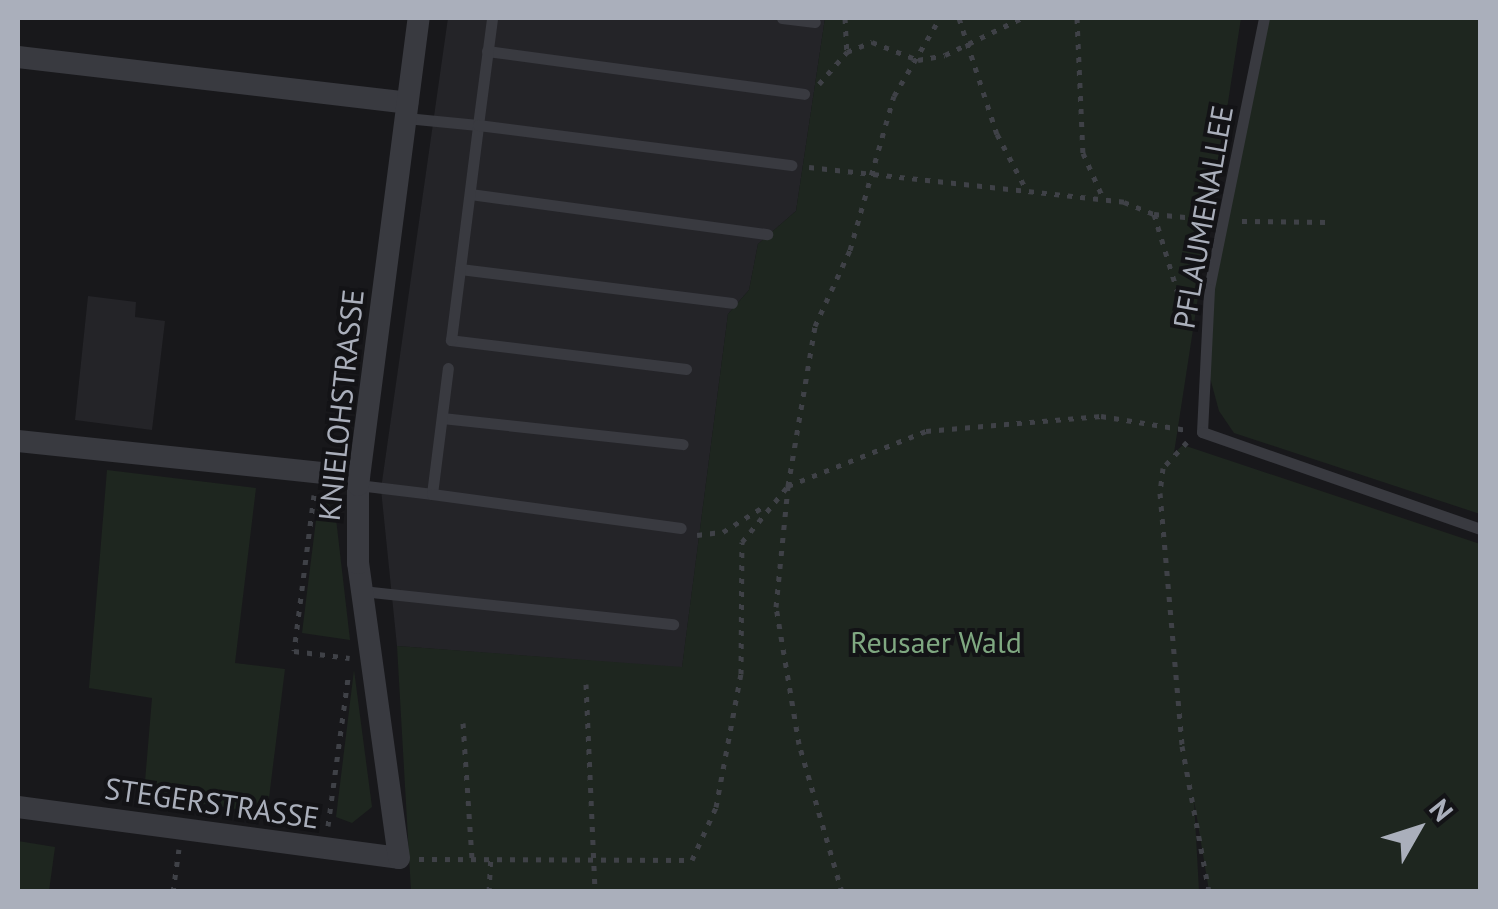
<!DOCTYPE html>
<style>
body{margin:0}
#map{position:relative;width:1498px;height:909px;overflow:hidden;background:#18181b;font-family:"PT Sans",sans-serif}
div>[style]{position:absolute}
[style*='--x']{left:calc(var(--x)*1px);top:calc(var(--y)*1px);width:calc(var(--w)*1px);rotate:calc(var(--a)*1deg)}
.built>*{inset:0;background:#242428}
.green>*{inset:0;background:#1e261f}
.path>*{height:5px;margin-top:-2.5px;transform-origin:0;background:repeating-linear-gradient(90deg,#3f4147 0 5px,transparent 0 13px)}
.lane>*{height:11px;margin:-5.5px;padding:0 5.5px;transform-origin:5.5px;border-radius:5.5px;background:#393a40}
.street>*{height:22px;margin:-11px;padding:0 11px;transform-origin:11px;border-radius:11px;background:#393a40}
span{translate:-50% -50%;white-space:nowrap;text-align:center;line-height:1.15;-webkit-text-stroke:8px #131316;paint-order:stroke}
.street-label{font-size:30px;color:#aaafbb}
.park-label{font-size:30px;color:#7fa881}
.frame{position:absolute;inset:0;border:20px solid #aaafbb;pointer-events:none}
.north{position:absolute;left:1368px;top:779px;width:100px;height:100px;-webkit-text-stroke:8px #131316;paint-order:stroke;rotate:51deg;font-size:28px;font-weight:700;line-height:40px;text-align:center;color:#aaafbb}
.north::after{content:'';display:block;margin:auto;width:35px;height:45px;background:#aaafbb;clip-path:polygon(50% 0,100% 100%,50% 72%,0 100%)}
</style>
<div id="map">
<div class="built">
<div style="clip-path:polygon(448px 18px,825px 18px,796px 211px,758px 244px,749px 290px,728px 314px,682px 668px,397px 646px,381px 489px)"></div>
<div style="clip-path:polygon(88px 296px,136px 302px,135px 317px,165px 321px,152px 430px,75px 420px)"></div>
</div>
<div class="green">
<div style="clip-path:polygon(825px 18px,1241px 18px,1174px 453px,1183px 445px,1480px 544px,1480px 891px,1209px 891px,1194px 800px,1199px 891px,411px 891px,397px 646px,682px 667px,728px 314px,749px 290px,758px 244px,796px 211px)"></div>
<div style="clip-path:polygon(1264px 18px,1480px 18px,1480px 514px,1234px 433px,1219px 411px,1205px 359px,1209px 289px)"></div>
<div style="clip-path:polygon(107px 470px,256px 488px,235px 663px,285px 669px,267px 814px,144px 794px,152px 698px,89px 688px)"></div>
<div style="clip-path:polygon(319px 496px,335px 510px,350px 640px,302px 633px)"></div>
<div style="clip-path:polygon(354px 670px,372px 807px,352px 823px,336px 817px)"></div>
<div style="clip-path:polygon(18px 841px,55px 847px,49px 891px,18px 891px)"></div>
</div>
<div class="path">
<div style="--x:845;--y:18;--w:34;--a:87"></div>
<div style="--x:959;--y:18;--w:122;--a:71.9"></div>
<div style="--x:997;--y:134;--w:64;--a:62.2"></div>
<div style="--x:1077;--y:18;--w:135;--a:87.5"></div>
<div style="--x:1083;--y:153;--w:51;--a:65.9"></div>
<div style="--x:819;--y:84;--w:43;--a:-48.8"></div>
<div style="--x:847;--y:52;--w:27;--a:-22"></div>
<div style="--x:872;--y:42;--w:49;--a:21.4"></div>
<div style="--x:918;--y:60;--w:27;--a:-10"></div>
<div style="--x:945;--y:55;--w:85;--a:-25.7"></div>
<div style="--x:809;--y:167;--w:317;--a:6.3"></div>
<div style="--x:1124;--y:202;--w:32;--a:22"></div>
<div style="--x:1154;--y:214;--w:114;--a:73.2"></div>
<div style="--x:1154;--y:214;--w:52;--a:5.5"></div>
<div style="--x:1242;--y:221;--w:86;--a:0.7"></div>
<div style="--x:1187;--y:442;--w:35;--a:133"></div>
<div style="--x:1163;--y:468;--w:25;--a:97"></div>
<div style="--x:1160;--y:493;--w:254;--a:85"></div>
<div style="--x:1182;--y:746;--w:148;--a:79.5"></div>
<div style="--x:314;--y:495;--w:157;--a:97.3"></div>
<div style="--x:294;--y:651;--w:56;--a:7.1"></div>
<div style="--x:697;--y:535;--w:26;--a:-7"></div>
<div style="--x:723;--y:532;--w:47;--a:-32"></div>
<div style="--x:586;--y:684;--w:208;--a:87.5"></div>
<div style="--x:463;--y:723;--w:136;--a:86.2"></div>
<div style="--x:328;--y:826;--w:149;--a:-82.3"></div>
<div style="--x:419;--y:859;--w:273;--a:0.2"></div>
<div style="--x:692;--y:860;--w:58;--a:-65.6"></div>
<div style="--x:716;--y:807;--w:135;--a:-79.4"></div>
<div style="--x:741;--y:674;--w:132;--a:-89.6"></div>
<div style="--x:742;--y:542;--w:72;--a:-50.6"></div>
<div style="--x:788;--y:486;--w:149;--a:-21.7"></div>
<div style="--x:926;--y:431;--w:176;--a:-4.9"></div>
<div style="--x:1101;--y:416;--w:87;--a:9.2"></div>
<div style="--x:173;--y:892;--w:43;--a:-82.1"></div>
<div style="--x:489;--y:892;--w:33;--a:-87"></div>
<div style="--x:842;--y:892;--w:154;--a:-106.2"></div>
<div style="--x:799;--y:744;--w:139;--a:-99.5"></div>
<div style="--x:776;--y:607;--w:122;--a:-84.3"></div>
<div style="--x:788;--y:486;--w:162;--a:-80.4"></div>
<div style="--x:815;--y:326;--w:84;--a:-65.3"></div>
<div style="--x:850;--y:250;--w:160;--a:-74.1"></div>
<div style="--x:894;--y:96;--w:91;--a:-59.5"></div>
</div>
<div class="lane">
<div style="--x:782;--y:18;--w:33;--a:7"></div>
<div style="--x:1264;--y:18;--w:277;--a:101.5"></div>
<div style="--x:1209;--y:289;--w:143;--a:92.8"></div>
<div style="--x:1202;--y:432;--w:294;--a:19.2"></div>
<div style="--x:487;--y:51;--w:320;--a:7.7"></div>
<div style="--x:406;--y:118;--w:72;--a:5.6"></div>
<div style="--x:478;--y:125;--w:108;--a:-82.5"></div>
<div style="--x:470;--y:194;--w:300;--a:7.7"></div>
<div style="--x:460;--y:269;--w:274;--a:7.1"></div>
<div style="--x:686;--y:369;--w:237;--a:-173"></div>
<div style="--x:451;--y:340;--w:217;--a:-82.8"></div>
<div style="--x:478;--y:125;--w:316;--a:7.3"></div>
<div style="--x:442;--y:418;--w:242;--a:6.2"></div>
<div style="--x:358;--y:485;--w:75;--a:6.9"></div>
<div style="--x:432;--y:494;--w:127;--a:-82.8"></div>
<div style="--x:432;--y:494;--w:251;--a:7.8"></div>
<div style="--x:362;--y:591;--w:313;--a:6.1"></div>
</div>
<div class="street">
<div style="--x:18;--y:57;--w:392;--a:6.7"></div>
<div style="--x:18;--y:441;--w:343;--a:6"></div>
<div style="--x:18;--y:807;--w:384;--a:7.6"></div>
<div style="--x:399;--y:858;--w:298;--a:-97.9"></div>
<div style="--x:358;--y:563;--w:78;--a:-90"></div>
<div style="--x:358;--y:485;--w:471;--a:-82.6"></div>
</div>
<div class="street-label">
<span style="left:1203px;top:217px;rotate:-80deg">PFLAUMENALLEE</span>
<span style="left:341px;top:405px;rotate:-84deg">KNIELOHSTRASSE</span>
<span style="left:212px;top:803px;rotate:8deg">STEGERSTRASSE</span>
</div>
<div class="park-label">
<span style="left:936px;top:642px">Reusaer Wald</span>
</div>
<div class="frame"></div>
<div class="north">N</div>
</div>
